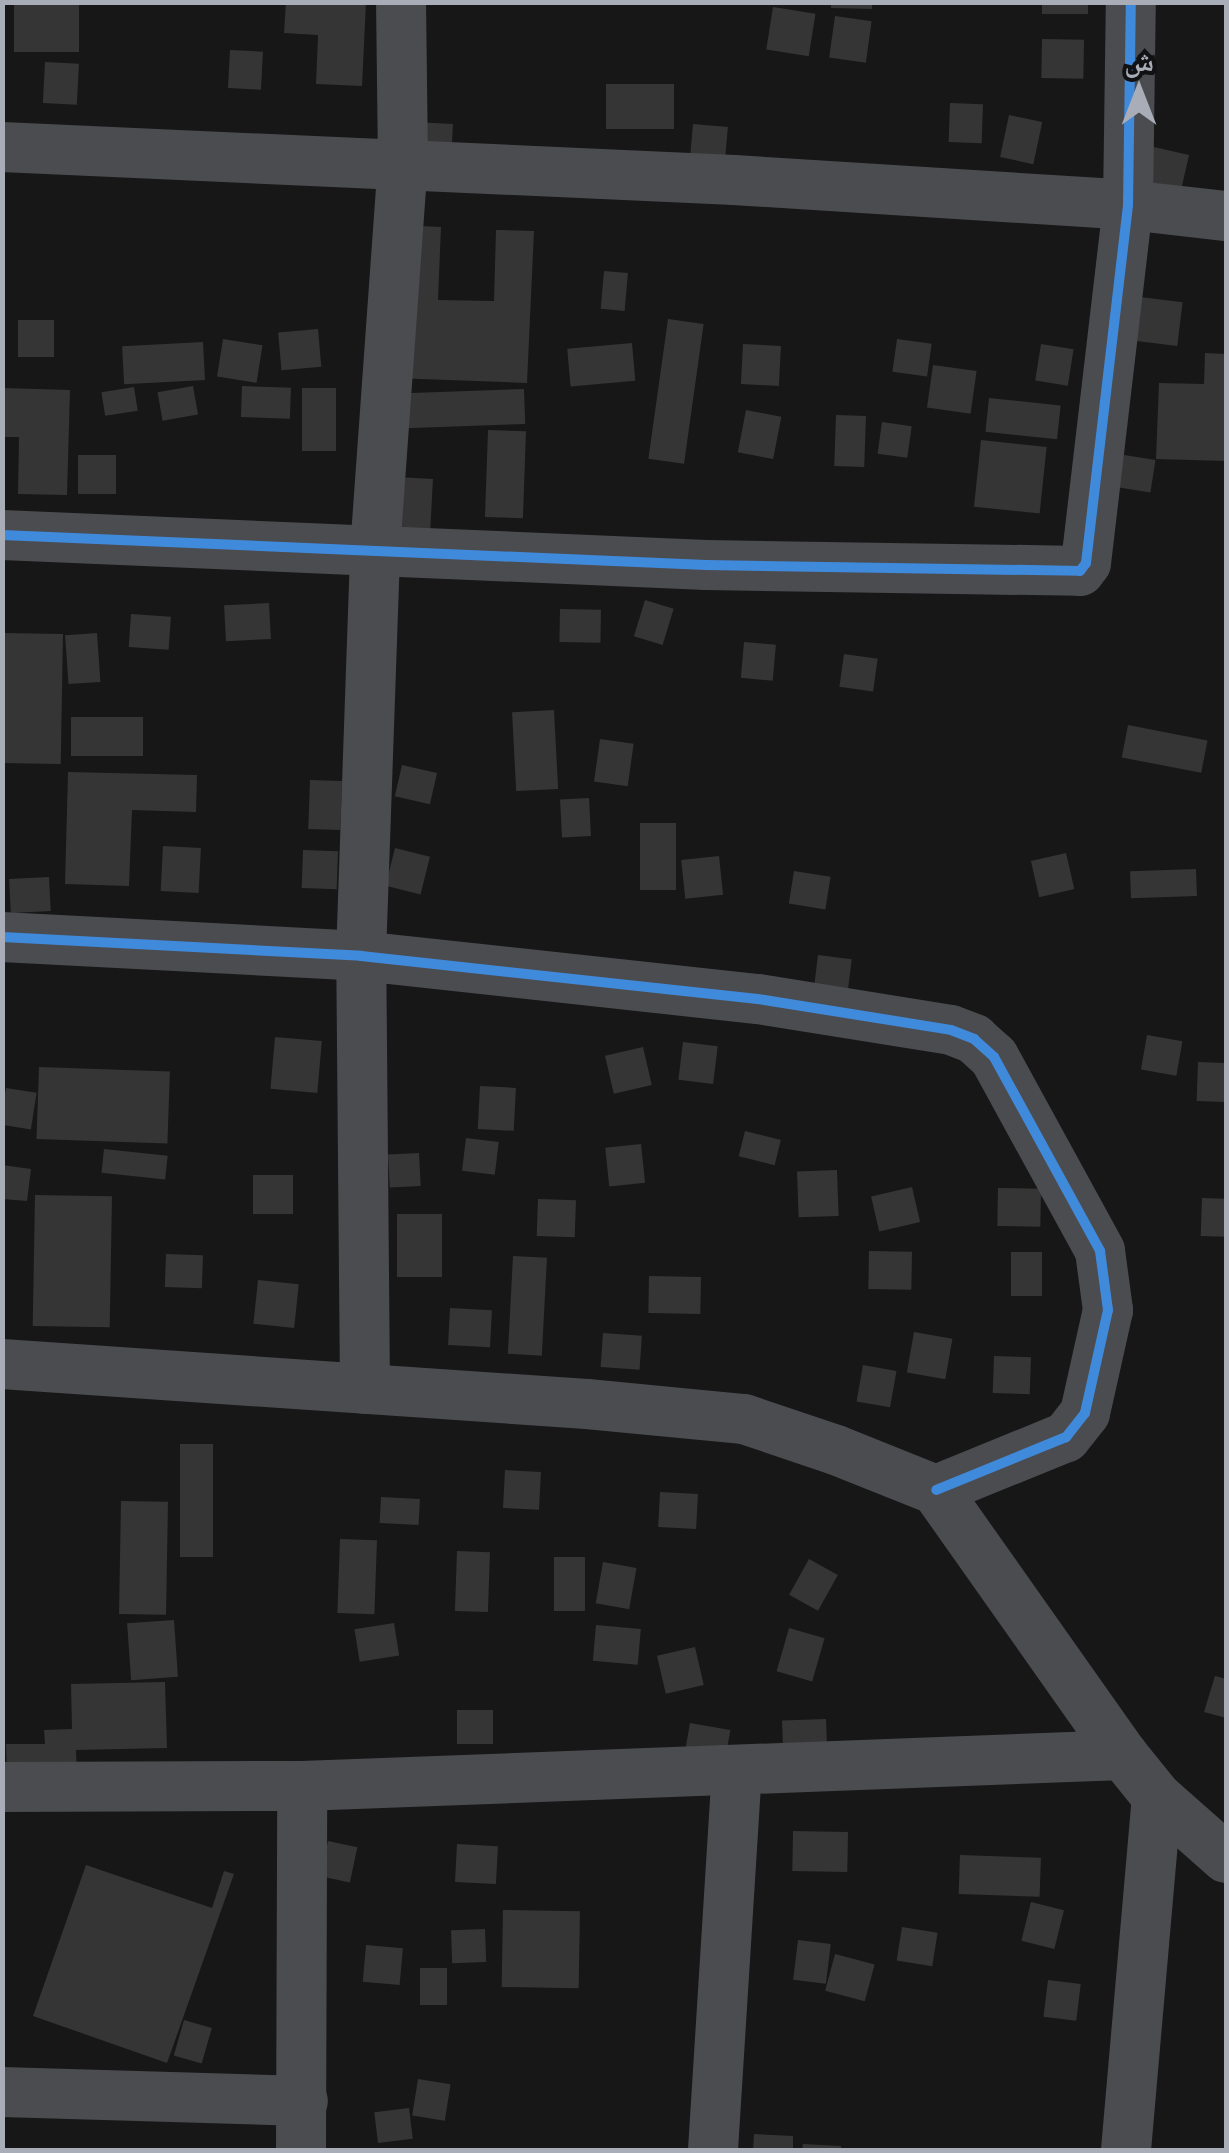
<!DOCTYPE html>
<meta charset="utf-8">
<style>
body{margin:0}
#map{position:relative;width:1229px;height:2153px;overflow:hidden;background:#171717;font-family:Lato,"Noto Naskh Arabic",sans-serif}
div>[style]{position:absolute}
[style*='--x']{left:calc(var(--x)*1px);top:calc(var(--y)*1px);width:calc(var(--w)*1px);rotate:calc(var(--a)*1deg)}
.building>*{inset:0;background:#353536;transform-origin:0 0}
.minor>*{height:50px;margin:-25px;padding:0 25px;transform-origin:25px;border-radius:25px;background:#4b4c50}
.cycleway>*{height:10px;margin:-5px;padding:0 5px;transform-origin:5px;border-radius:5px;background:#408adc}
span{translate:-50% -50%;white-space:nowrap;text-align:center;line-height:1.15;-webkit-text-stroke:8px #111113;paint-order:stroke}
.frame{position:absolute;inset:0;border:5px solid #a8adb8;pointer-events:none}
.north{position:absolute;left:1089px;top:40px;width:100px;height:100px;-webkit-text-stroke:8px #111113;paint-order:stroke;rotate:0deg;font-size:28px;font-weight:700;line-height:40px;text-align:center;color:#a8adb8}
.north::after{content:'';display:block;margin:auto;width:35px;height:45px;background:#a8adb8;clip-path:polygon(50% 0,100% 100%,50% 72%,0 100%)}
</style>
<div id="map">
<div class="building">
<div style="left:14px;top:2px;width:65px;height:50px"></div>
<div style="clip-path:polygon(286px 2px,366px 2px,362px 86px,316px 84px,318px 35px,284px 33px)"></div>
<div style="clip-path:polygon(831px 2px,872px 2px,872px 9px,831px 8px)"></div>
<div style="left:1042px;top:2px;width:46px;height:12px"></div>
<div style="left:773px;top:7px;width:43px;height:43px;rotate:9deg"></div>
<div style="left:835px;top:16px;width:37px;height:42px;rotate:8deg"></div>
<div style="left:1042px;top:39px;width:42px;height:39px;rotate:1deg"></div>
<div style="left:230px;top:50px;width:33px;height:38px;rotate:3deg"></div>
<div style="left:45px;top:62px;width:34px;height:41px;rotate:3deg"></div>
<div style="left:606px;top:84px;width:68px;height:45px"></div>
<div style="left:950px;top:103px;width:33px;height:39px;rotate:2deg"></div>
<div style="left:1009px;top:115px;width:34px;height:43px;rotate:12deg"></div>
<div style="left:414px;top:122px;width:39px;height:34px;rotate:3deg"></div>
<div style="left:693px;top:124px;width:35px;height:37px;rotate:5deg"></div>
<div style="left:1154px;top:147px;width:36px;height:43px;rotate:13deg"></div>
<div style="clip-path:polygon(399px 225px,441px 227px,438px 300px,494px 301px,496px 230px,534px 231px,527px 383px,393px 378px)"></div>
<div style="left:604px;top:271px;width:24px;height:38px;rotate:5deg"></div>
<div style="left:1132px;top:296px;width:51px;height:44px;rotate:7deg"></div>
<div style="left:668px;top:319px;width:36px;height:141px;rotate:8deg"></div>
<div style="left:18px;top:320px;width:36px;height:37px"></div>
<div style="left:318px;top:329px;width:38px;height:40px;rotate:85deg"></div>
<div style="left:223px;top:339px;width:40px;height:38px;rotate:9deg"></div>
<div style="left:897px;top:339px;width:35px;height:33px;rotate:8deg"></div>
<div style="left:203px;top:342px;width:38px;height:81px;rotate:87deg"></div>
<div style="left:632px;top:343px;width:38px;height:65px;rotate:85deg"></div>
<div style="left:743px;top:344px;width:38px;height:40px;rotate:3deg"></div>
<div style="left:1041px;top:344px;width:33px;height:37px;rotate:9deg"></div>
<div style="clip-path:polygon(1205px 353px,1226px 354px,1226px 461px,1156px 459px,1159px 383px,1204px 384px)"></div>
<div style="left:933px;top:365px;width:44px;height:43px;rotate:8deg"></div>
<div style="left:193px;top:386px;width:29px;height:36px;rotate:80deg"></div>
<div style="left:242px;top:386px;width:49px;height:31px;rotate:2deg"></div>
<div style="left:134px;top:387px;width:24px;height:33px;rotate:81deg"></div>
<div style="clip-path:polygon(2px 388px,70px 390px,67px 495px,18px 494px,19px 437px,2px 437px)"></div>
<div style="left:302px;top:388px;width:34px;height:63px"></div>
<div style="left:524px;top:389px;width:35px;height:127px;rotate:88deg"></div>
<div style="left:989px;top:398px;width:72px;height:34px;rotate:6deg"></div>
<div style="left:746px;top:410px;width:36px;height:43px;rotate:11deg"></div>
<div style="left:836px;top:415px;width:30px;height:51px;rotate:2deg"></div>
<div style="left:882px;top:422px;width:30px;height:32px;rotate:8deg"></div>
<div style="left:488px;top:430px;width:38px;height:87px;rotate:2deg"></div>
<div style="left:981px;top:440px;width:66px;height:67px;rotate:6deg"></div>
<div style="left:1118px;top:454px;width:38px;height:33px;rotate:9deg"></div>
<div style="left:116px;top:455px;width:39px;height:38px;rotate:90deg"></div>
<div style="left:396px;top:477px;width:37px;height:60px;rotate:3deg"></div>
<div style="left:645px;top:600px;width:30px;height:38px;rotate:17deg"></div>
<div style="left:269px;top:603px;width:36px;height:45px;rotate:87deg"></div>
<div style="left:560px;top:609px;width:41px;height:33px;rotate:1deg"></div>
<div style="left:131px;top:614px;width:40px;height:33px;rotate:4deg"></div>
<div style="left:2px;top:633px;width:61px;height:130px;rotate:1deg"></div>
<div style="left:97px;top:633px;width:49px;height:32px;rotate:86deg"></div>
<div style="left:744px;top:642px;width:32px;height:36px;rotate:5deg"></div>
<div style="left:844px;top:654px;width:34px;height:33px;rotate:8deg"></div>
<div style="left:554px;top:710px;width:79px;height:42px;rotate:87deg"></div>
<div style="left:143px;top:717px;width:39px;height:72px;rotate:90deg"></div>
<div style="left:1128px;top:725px;width:81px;height:33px;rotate:11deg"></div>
<div style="left:600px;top:739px;width:34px;height:43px;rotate:8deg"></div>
<div style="left:402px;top:765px;width:36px;height:32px;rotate:13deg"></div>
<div style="clip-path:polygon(68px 772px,197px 775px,196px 812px,132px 810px,129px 886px,65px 884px)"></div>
<div style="left:310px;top:780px;width:32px;height:49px;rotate:2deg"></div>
<div style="left:589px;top:798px;width:38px;height:29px;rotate:87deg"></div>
<div style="left:676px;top:823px;width:67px;height:36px;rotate:90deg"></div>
<div style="left:163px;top:846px;width:38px;height:45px;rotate:3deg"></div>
<div style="left:395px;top:848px;width:36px;height:39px;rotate:14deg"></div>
<div style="left:303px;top:850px;width:35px;height:38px;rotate:2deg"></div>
<div style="left:1066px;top:853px;width:37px;height:36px;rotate:77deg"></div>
<div style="left:719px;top:856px;width:39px;height:38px;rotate:84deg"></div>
<div style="left:1196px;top:869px;width:27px;height:66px;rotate:88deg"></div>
<div style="left:794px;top:871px;width:37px;height:33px;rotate:9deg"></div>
<div style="left:49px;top:877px;width:34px;height:40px;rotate:87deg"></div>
<div style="left:818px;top:955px;width:34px;height:37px;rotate:7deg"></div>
<div style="left:1147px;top:1035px;width:36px;height:35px;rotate:10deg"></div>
<div style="left:275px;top:1037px;width:47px;height:52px;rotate:5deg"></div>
<div style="left:683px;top:1042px;width:35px;height:38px;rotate:7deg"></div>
<div style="left:643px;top:1047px;width:39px;height:39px;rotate:77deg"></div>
<div style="left:1198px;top:1062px;width:28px;height:39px;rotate:2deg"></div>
<div style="left:39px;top:1067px;width:131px;height:72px;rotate:2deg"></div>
<div style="left:480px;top:1086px;width:36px;height:43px;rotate:3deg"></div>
<div style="left:6px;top:1088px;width:31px;height:37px;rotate:9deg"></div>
<div style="left:745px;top:1131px;width:37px;height:26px;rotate:14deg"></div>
<div style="left:466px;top:1138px;width:33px;height:33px;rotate:7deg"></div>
<div style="left:641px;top:1144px;width:39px;height:36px;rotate:84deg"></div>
<div style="left:104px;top:1149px;width:64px;height:24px;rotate:6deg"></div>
<div style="left:419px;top:1153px;width:33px;height:31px;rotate:87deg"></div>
<div style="clip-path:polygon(2px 1165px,31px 1169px,27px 1201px,2px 1199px)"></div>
<div style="left:837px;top:1170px;width:46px;height:40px;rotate:88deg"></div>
<div style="left:253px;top:1175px;width:40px;height:39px"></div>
<div style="left:912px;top:1187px;width:36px;height:42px;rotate:77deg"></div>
<div style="left:998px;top:1188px;width:43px;height:38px;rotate:1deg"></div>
<div style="left:35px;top:1195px;width:77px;height:131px;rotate:1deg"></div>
<div style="left:1202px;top:1198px;width:24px;height:38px;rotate:2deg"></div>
<div style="left:538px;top:1199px;width:38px;height:37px;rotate:2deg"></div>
<div style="left:397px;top:1214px;width:45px;height:63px"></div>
<div style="left:869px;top:1251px;width:43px;height:38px;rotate:1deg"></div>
<div style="left:1011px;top:1252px;width:31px;height:44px"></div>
<div style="left:166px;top:1254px;width:37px;height:33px;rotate:2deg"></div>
<div style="left:513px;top:1256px;width:34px;height:98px;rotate:3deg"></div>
<div style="left:649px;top:1276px;width:52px;height:37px;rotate:1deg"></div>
<div style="left:258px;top:1280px;width:41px;height:44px;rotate:6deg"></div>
<div style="left:450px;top:1308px;width:42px;height:37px;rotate:3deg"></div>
<div style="left:914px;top:1332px;width:39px;height:41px;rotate:10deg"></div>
<div style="left:603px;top:1333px;width:39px;height:34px;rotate:4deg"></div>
<div style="left:994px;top:1356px;width:37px;height:37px;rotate:2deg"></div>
<div style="left:863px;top:1365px;width:34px;height:37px;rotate:10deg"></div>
<div style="left:180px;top:1444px;width:33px;height:113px"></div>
<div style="left:505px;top:1470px;width:36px;height:38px;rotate:3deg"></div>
<div style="left:660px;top:1492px;width:38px;height:35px;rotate:3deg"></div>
<div style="left:381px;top:1497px;width:39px;height:26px;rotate:3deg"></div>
<div style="left:121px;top:1501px;width:47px;height:113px;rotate:1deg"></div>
<div style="left:340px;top:1539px;width:37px;height:74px;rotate:2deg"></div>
<div style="left:457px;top:1551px;width:33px;height:60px;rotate:2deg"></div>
<div style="left:554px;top:1557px;width:31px;height:54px"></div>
<div style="left:809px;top:1559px;width:33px;height:41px;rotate:29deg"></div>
<div style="left:603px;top:1562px;width:34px;height:42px;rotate:10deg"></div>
<div style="left:174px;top:1620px;width:57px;height:47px;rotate:86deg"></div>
<div style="left:394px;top:1623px;width:33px;height:40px;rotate:81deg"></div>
<div style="left:596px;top:1625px;width:45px;height:36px;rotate:5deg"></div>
<div style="left:789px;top:1628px;width:37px;height:45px;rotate:16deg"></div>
<div style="left:695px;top:1647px;width:39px;height:39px;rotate:77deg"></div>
<div style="clip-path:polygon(1215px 1676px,1226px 1679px,1226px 1718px,1204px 1712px)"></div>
<div style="clip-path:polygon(165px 1682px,167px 1748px,76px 1750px,78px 1806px,8px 1807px,6px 1744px,45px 1744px,44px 1730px,72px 1729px,71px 1684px)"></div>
<div style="left:457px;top:1710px;width:36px;height:34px"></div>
<div style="left:826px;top:1719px;width:50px;height:44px;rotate:88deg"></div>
<div style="left:690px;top:1723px;width:41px;height:41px;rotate:10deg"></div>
<div style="left:793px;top:1831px;width:55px;height:40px;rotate:1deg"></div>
<div style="left:328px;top:1841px;width:30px;height:36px;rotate:12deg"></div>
<div style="left:457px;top:1844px;width:41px;height:38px;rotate:3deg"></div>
<div style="left:960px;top:1855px;width:81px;height:39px;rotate:2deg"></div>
<div style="clip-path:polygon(86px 1865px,212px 1908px,224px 1871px,234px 1874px,167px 2063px,33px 2016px)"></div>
<div style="left:1031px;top:1902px;width:34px;height:40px;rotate:14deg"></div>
<div style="left:503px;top:1910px;width:77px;height:77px;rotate:1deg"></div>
<div style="left:902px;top:1927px;width:36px;height:34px;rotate:9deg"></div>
<div style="left:485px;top:1929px;width:33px;height:34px;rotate:88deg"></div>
<div style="left:798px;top:1940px;width:33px;height:40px;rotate:7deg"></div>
<div style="left:366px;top:1945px;width:37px;height:37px;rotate:5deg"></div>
<div style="left:835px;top:1954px;width:41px;height:38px;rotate:15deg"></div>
<div style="left:420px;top:1968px;width:27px;height:37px"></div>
<div style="left:1048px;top:1980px;width:33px;height:37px;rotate:7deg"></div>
<div style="left:184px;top:2020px;width:29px;height:37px;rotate:16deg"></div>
<div style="left:418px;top:2079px;width:33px;height:37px;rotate:9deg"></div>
<div style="left:409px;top:2108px;width:31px;height:35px;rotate:83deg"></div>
<div style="clip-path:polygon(754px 2134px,793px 2136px,793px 2150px,753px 2150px)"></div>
<div style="clip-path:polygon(803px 2144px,841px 2146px,841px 2150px,802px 2150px)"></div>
</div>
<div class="minor">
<div style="--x:2;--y:147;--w:733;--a:2.58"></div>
<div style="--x:734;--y:180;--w:395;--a:3.6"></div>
<div style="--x:1128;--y:205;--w:99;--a:6.4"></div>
<div style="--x:2;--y:535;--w:705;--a:2.44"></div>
<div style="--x:706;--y:565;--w:374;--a:0.9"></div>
<div style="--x:1080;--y:571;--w:10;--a:-53"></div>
<div style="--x:1086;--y:563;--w:360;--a:-83.3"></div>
<div style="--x:1128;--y:205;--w:203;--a:-89.2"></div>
<div style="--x:2;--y:937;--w:360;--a:3"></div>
<div style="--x:361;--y:956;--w:399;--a:6.2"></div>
<div style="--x:758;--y:999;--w:195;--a:9.1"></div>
<div style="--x:951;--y:1030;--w:25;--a:21"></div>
<div style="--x:974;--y:1039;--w:27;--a:42"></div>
<div style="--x:994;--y:1057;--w:221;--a:61.3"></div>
<div style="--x:1100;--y:1251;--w:60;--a:82.3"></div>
<div style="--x:1108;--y:1310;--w:106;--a:102.6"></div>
<div style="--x:1085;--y:1413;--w:31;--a:128"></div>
<div style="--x:1066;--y:1437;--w:140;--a:157.8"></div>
<div style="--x:2;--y:1364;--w:586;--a:3.91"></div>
<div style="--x:587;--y:1404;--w:158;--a:5.5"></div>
<div style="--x:744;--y:1419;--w:97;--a:18.6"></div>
<div style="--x:836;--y:1450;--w:108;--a:21.8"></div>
<div style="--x:936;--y:1490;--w:324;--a:54.8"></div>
<div style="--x:1123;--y:1755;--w:54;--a:51"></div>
<div style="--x:1157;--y:1797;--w:92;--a:41.5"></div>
<div style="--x:365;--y:1389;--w:433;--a:-90.5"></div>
<div style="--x:361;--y:956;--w:405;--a:-88"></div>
<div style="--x:375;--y:551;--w:389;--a:-85.9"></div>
<div style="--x:403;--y:163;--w:161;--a:-90.7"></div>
<div style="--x:2;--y:1787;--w:300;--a:-0.2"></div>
<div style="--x:302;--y:1786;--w:822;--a:-2.16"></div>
<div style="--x:2;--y:2092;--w:301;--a:1.7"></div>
<div style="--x:301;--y:2150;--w:364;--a:-89.8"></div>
<div style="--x:713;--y:2150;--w:379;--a:-86.4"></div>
<div style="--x:1126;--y:2150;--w:354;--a:-85"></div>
</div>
<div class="cycleway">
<div style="--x:2;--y:535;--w:705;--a:2.44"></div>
<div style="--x:706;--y:565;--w:374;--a:0.9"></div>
<div style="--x:1080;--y:571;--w:10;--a:-53"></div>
<div style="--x:1086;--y:563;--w:360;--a:-83.3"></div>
<div style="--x:1128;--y:205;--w:203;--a:-89.2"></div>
<div style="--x:2;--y:937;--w:360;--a:3"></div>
<div style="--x:361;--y:956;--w:399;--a:6.2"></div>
<div style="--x:758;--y:999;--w:195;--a:9.1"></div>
<div style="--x:951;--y:1030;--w:25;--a:21"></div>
<div style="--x:974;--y:1039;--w:27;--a:42"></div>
<div style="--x:994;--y:1057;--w:221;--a:61.3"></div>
<div style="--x:1100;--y:1251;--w:60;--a:82.3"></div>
<div style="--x:1108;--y:1310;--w:106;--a:102.6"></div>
<div style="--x:1085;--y:1413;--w:31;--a:128"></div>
<div style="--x:1066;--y:1437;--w:140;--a:157.8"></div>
</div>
<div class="frame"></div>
<div class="north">ش</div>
</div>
